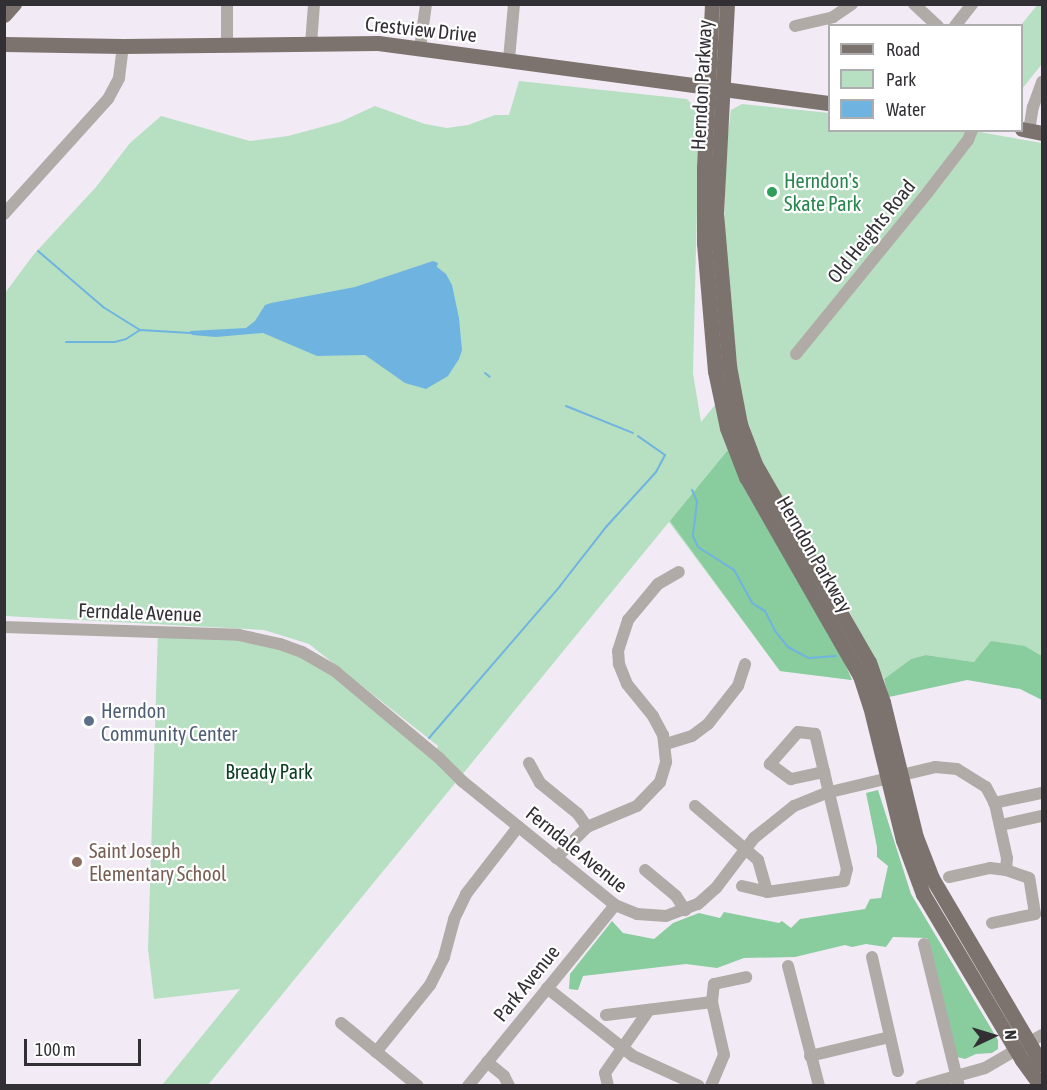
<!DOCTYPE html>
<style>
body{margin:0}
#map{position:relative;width:1047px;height:1090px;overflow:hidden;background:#f2ebf6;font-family:"Asap Condensed",sans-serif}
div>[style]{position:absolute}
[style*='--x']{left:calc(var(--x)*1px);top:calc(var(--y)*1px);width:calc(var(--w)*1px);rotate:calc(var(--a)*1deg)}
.green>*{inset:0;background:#b7e0c2}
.forest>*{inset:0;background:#89cc9d}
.water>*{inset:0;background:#6fb4e0}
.stream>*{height:2px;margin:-1px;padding:0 1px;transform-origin:1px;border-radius:1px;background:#6fb4e0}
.minor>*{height:12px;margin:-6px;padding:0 6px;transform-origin:6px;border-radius:6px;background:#b1aba8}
.major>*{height:15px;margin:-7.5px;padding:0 7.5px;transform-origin:7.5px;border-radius:7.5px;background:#7d736e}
.dots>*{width:16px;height:16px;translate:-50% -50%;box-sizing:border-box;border:3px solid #fff;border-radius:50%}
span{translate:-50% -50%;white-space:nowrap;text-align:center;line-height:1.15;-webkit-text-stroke:4.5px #fff;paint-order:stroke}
.street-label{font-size:20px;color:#333035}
.leisure-label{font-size:20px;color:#27864d}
.left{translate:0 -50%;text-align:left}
.service-label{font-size:20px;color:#4e5e75}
.park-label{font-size:20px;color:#0b3f21}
.education-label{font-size:20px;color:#785e54}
.frame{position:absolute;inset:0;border:6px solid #333035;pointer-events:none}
.legend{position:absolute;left:828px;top:24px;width:195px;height:108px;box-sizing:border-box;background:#fff;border:2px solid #adacae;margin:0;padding:8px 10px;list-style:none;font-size:18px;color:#333035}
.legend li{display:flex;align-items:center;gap:12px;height:30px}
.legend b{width:30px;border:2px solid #adacae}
.north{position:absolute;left:963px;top:1006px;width:60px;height:60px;-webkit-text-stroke:4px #fff;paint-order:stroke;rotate:86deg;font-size:16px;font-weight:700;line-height:24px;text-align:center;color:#333035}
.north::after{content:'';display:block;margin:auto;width:21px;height:27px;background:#333035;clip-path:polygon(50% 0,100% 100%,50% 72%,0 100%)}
.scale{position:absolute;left:24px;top:1039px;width:117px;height:27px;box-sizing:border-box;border:3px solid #333035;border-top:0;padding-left:8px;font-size:18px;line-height:21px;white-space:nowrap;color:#333035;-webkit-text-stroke:4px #fff;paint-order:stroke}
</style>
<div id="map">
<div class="green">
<div style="clip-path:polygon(1038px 4px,1042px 5px,1042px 64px,1022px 89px,1021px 25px)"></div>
<div style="clip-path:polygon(519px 81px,678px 98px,687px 99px,697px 110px,699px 126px,693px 373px,701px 422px,738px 377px,724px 240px,726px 147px,731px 110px,742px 104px,829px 113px,830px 130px,974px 131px,1042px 143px,1042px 656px,1025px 646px,974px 662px,926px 655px,911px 659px,884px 679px,845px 603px,770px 478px,756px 448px,749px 424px,728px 450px,734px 470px,810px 605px,839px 651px,852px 680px,780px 671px,669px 522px,208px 1085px,162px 1085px,240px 989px,154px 999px,148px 949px,158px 631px,239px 635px,305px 654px,435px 754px,438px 746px,309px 644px,264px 630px,5px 616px,5px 293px,34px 254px,96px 187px,130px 143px,161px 116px,250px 141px,288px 136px,340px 122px,375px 106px,425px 124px,447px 128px,468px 125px,495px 115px,509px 115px)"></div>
</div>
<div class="forest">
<div style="clip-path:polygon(728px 450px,742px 485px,839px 651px,852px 680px,780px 671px,670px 521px)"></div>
<div style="clip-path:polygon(991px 641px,1025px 646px,1042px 656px,1042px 700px,1020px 689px,967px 680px,889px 697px,884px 679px,911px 659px,926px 655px,974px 662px)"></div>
<div style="clip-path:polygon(878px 790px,911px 894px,998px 1040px,998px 1049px,992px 1053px,976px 1054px,965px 1059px,957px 1057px,927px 938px,893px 937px,886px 947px,866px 944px,852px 947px,845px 945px,795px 957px,744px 958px,717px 968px,686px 964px,583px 976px,578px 990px,569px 989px,570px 974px,612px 921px,623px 933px,654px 939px,673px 923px,699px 913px,720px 918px,724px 912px,779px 923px,782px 921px,791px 928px,800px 919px,865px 909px,870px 899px,881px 898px,888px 866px,877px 857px,877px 847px,866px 793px)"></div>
</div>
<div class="water">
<div style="clip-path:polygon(433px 261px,438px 263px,437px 267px,446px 274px,452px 285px,459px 318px,462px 350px,459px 359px,448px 376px,426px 389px,405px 383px,365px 355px,317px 356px,263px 333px,216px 337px,192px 335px,190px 331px,246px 328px,255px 321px,265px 305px,271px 303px,355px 287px)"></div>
</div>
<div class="stream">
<div style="--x:38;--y:251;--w:86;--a:40.7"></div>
<div style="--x:103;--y:307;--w:44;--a:31.9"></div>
<div style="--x:140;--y:330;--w:51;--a:3.4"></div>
<div style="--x:66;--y:342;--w:49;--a:0"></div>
<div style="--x:115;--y:342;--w:11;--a:-15"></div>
<div style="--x:126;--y:339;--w:17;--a:-33"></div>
<div style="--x:485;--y:373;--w:6;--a:39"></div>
<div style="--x:566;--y:406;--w:72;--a:21.9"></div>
<div style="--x:692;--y:490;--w:13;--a:67"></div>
<div style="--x:697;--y:502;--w:34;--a:97"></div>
<div style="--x:693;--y:536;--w:12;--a:66"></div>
<div style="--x:698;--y:547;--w:43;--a:32.6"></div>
<div style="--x:734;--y:570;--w:38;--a:61"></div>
<div style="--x:752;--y:603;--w:15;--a:32"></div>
<div style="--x:765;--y:611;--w:22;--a:63"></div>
<div style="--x:775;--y:631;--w:21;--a:51"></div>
<div style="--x:788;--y:647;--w:24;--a:28"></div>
<div style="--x:809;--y:658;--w:27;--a:-4"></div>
<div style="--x:429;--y:738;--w:201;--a:-49.2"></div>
<div style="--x:560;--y:586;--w:75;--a:-52.1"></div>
<div style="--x:606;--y:527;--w:74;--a:-47.7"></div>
<div style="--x:656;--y:472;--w:19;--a:-62"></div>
<div style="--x:665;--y:455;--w:33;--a:-145"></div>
</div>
<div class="minor">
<div style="--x:227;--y:4;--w:40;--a:90"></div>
<div style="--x:914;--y:4;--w:33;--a:43"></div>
<div style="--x:795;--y:26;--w:39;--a:-13"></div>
<div style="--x:833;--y:17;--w:23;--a:-34"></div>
<div style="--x:955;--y:26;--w:28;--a:-52"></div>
<div style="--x:311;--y:44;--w:40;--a:-85.7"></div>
<div style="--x:420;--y:48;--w:44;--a:-82.2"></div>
<div style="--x:509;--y:59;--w:55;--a:-84.8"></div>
<div style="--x:1029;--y:131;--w:24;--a:-81"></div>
<div style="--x:1033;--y:107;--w:27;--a:-70"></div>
<div style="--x:4;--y:214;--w:155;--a:-47.9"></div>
<div style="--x:108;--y:99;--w:24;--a:-62"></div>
<div style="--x:119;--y:78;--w:32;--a:-83"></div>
<div style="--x:796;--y:354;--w:209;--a:-50.8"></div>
<div style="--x:928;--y:192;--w:66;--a:-52.4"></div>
<div style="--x:968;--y:140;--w:11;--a:-68"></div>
<div style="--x:4;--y:627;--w:235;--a:1.9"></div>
<div style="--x:239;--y:635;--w:42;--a:12.4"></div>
<div style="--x:280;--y:644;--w:23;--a:20"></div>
<div style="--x:302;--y:652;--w:39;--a:30"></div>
<div style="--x:336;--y:672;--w:134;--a:39.9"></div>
<div style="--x:439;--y:758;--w:33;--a:45"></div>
<div style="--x:462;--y:781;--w:197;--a:39"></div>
<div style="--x:615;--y:905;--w:24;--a:22"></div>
<div style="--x:637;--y:914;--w:29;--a:4"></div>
<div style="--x:666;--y:916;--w:34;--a:-21"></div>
<div style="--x:698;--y:904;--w:24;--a:-42"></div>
<div style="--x:716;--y:888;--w:63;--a:-52.8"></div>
<div style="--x:754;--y:838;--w:51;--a:-38.7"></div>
<div style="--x:794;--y:806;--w:35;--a:-22"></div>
<div style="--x:826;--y:793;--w:112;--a:-13.4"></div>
<div style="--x:935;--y:767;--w:22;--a:5"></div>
<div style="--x:957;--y:769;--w:34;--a:32"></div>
<div style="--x:986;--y:787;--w:19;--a:62"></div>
<div style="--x:995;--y:804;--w:55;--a:77.5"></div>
<div style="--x:1007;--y:858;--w:12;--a:95"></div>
<div style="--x:1006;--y:870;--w:16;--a:-173"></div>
<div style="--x:990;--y:868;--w:42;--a:167.6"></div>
<div style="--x:666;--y:744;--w:27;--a:-17"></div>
<div style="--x:692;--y:736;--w:20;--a:-37"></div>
<div style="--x:708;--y:724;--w:48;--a:-51.7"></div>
<div style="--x:738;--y:686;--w:23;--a:-72"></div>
<div style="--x:529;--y:763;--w:23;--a:61"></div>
<div style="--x:540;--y:783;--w:49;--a:39.2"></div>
<div style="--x:578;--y:814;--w:16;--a:55"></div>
<div style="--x:994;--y:803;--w:49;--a:-11.8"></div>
<div style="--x:695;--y:806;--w:83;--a:40.6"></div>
<div style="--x:758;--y:860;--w:33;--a:74"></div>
<div style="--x:1001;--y:825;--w:42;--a:-12.4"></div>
<div style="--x:556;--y:858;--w:44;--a:-45"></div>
<div style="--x:587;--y:827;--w:54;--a:-22.8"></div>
<div style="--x:637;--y:806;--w:33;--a:-46"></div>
<div style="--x:660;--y:782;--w:21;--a:-73"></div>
<div style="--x:666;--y:762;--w:27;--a:-96"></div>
<div style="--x:663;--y:735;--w:21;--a:-118"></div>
<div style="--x:653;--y:716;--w:41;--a:-129.1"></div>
<div style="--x:627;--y:684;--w:22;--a:-112"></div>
<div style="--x:619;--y:664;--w:13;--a:-94"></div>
<div style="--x:618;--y:651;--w:33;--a:-72"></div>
<div style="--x:628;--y:620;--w:47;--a:-50.2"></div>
<div style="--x:658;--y:584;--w:24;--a:-30"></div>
<div style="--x:645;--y:870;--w:40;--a:40"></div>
<div style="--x:676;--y:896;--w:17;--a:57"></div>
<div style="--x:742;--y:886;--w:26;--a:13"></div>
<div style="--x:767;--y:892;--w:78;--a:-8.1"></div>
<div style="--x:844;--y:881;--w:12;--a:-76"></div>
<div style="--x:847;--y:869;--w:139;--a:-103.3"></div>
<div style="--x:815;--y:734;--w:17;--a:-173"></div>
<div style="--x:798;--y:732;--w:43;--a:131.2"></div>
<div style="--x:770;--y:764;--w:26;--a:36"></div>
<div style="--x:791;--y:779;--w:34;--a:-12"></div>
<div style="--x:992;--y:923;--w:44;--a:-11.8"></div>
<div style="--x:1035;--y:914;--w:36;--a:-99"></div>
<div style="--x:1029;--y:878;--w:24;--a:-161"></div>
<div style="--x:924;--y:944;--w:146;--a:76.2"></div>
<div style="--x:872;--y:957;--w:117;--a:77.2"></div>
<div style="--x:788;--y:966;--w:124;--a:75.5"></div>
<div style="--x:547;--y:988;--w:110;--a:38.3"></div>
<div style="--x:633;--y:1056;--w:72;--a:24.4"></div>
<div style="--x:712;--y:1002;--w:18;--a:-84"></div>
<div style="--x:714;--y:984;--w:33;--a:-12"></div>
<div style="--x:606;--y:1015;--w:107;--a:-7"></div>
<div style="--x:712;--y:1002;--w:54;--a:77.2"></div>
<div style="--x:724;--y:1055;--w:34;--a:113"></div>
<div style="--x:341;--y:1023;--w:99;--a:39.3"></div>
<div style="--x:376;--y:1052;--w:86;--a:-51.1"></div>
<div style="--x:430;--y:985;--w:31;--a:-63"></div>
<div style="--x:444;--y:957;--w:39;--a:-75"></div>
<div style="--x:454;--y:919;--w:28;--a:-64"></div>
<div style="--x:466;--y:894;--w:85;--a:-52.2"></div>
<div style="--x:810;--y:1056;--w:82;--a:-13.4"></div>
<div style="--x:487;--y:1062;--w:22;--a:39"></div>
<div style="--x:504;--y:1076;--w:11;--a:63"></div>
<div style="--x:468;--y:1086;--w:233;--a:-50.9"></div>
<div style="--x:608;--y:1086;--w:13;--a:-103"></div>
<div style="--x:605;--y:1073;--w:77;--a:-55.1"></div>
<div style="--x:921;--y:1086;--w:66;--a:-15.7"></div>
<div style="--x:985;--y:1068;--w:66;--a:-30.1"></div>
</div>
<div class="major">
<div style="--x:712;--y:4;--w:164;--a:92.8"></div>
<div style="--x:704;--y:168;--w:75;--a:90"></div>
<div style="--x:704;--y:243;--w:128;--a:85.1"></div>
<div style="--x:715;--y:371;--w:58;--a:78.1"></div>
<div style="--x:727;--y:428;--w:53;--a:68.8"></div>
<div style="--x:746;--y:477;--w:229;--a:60.2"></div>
<div style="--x:860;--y:676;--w:32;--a:72"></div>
<div style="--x:870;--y:706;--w:138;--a:76.2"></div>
<div style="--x:903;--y:840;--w:58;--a:69.7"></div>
<div style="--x:923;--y:894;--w:193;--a:59.2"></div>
<div style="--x:1022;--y:1060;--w:32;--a:54"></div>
<div style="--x:727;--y:4;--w:209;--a:93"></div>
<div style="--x:716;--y:213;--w:154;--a:85.1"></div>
<div style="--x:729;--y:366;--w:59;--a:79.3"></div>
<div style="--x:740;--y:424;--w:43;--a:69.4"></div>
<div style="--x:755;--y:464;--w:228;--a:60.1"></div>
<div style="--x:869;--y:662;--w:42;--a:70.7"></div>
<div style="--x:883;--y:702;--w:139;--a:76.3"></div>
<div style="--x:916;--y:837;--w:44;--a:68.7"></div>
<div style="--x:932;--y:878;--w:217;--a:59.5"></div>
<div style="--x:4;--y:15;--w:15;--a:-48"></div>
<div style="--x:4;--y:44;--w:119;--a:1"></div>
<div style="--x:123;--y:46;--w:255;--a:-0.7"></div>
<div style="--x:378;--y:43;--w:456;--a:7.6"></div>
<div style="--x:1022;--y:129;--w:20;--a:11"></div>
</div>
<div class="dots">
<div style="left:772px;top:192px;background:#2e9e5b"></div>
<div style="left:89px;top:721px;background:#5c6f8a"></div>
<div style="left:77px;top:862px;background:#8d6e63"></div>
</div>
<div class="street-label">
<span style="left:421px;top:29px;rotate:6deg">Crestview Drive</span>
<span style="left:701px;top:85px;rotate:-87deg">Herndon Parkway</span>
<span style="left:871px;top:231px;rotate:-51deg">Old Heights Road</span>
<span style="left:815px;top:554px;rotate:60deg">Herndon Parkway</span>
<span style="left:140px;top:612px;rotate:2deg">Ferndale Avenue</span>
<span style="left:577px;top:849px;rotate:39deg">Ferndale Avenue</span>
<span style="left:526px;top:983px;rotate:-51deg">Park Avenue</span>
</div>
<div class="leisure-label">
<span class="left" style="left:784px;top:192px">Herndon's<br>Skate Park</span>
</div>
<div class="service-label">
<span class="left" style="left:101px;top:722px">Herndon<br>Community Center</span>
</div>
<div class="park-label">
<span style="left:269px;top:771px">Bready Park</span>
</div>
<div class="education-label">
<span class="left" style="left:89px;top:862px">Saint Joseph<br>Elementary School</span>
</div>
<div class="frame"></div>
<ul class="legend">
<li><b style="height:8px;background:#7d736e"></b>Road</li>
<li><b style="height:16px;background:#b7e0c2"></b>Park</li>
<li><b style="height:16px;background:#6fb4e0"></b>Water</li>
</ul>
<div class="north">N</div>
<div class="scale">100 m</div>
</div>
